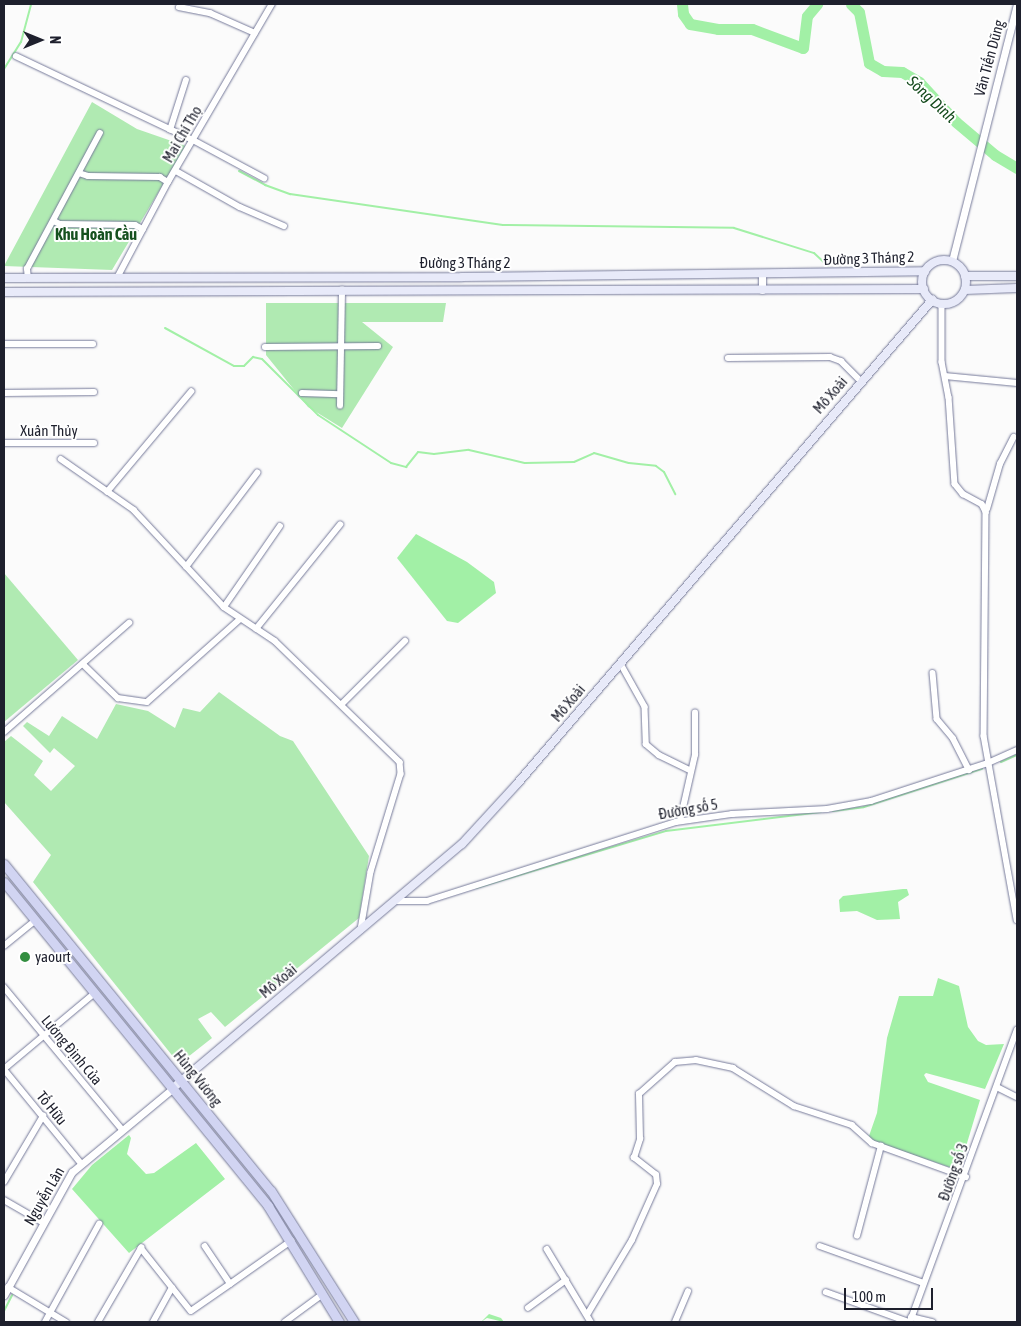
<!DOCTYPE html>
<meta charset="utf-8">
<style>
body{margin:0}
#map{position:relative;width:1021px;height:1326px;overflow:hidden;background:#fbfbfb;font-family:"Asap Condensed",sans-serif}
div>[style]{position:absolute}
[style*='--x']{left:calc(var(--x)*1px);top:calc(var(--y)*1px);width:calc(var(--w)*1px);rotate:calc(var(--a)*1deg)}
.green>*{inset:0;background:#b0eab2}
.water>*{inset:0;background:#a2f0a6}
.stream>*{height:2px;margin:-1px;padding:0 1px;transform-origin:1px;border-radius:1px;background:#a2f0a6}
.river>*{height:11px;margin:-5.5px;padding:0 5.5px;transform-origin:5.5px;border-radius:5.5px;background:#a2f0a6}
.roads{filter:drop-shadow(0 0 1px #767a9a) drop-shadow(0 0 1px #767a9a)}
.minor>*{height:5.5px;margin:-2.75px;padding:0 2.75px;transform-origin:2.75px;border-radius:2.75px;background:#fff}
.tertiary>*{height:7px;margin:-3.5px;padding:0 3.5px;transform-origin:3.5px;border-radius:3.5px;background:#fff}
.secondary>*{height:8px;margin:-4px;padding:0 4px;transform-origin:4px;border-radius:4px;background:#e8eaf9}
.secondary>.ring{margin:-4px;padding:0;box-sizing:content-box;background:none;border:8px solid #e8eaf9;border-radius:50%}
.primary>*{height:9px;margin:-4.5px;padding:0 4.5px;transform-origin:4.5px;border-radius:4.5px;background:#d1d4f2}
.dots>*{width:14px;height:14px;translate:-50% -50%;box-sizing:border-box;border:2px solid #fff;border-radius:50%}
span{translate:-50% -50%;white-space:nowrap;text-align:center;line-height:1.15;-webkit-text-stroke:4px #fff;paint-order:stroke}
.street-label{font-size:15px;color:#1e202d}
.poi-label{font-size:15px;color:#1e202d}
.left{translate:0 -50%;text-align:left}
.water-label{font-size:16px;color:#154b1d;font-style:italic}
.neighbourhood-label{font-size:16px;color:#16511f;font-weight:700}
.frame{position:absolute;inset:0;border:5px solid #1e202d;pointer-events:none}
.north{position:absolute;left:15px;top:15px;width:50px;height:50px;-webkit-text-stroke:4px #fff;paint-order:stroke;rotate:90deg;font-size:14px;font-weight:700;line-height:20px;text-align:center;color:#1e202d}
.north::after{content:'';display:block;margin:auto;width:18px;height:22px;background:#1e202d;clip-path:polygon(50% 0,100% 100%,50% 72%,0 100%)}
.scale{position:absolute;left:844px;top:1288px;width:89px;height:22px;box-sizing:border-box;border:2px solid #1e202d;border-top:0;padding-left:6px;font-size:15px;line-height:18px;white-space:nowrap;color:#1e202d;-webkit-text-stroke:4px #fff;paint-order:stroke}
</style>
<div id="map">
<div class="green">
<div style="clip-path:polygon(92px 102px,137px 129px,186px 146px,112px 270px,4px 266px)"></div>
<div style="clip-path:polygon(266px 303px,446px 303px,443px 322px,362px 322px,393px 347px,342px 428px,308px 407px,266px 355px)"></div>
<div style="clip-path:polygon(4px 573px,78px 660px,4px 722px)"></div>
<div style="clip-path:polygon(219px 692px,280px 736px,293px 741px,369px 856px,359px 918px,225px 1027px,211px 1012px,198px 1019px,212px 1038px,179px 1064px,33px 882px,51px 855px,4px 802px,4px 742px,11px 736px,43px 761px,34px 775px,51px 791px,75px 766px,54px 748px,50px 753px,23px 726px,27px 722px,49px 736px,62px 716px,97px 739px,116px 704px,148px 711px,175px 728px,183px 708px,200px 712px)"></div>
</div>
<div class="water">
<div style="clip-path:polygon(416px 534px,467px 562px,494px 582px,496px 593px,458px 623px,447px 621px,397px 558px)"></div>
<div style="clip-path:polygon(903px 889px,907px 889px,909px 895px,898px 902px,900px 919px,877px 920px,857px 911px,840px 912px,839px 900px,843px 896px)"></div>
<div style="clip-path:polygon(938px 978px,959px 986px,968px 1027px,978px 1041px,986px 1045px,1004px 1044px,985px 1089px,926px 1073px,924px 1075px,928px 1082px,980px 1100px,961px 1163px,952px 1168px,874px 1142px,869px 1136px,877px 1113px,887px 1038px,899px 996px,933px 996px)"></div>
<div style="clip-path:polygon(129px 1135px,131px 1138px,127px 1154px,146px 1174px,154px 1173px,196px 1143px,225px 1179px,129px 1253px,72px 1189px,92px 1165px)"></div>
<div style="clip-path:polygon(489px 1314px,501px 1318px,504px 1322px,487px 1318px,481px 1322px)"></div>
</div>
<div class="stream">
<div style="--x:4;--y:69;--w:32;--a:-58"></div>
<div style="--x:21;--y:42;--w:39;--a:-75"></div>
<div style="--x:239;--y:171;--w:30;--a:28"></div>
<div style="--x:265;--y:185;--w:27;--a:20"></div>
<div style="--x:290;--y:194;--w:215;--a:8.3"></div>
<div style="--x:503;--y:225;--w:231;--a:0.7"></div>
<div style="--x:734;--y:228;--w:84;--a:17.4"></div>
<div style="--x:814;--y:253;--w:19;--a:43"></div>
<div style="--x:165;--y:328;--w:79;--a:28.8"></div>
<div style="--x:234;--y:366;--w:10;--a:0"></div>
<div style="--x:244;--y:366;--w:13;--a:-45"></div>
<div style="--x:253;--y:357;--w:9;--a:13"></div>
<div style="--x:262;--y:359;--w:79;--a:45"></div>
<div style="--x:318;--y:415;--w:87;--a:33.3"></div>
<div style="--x:391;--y:463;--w:16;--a:15"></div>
<div style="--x:406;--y:467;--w:19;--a:-51"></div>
<div style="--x:418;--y:452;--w:16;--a:7"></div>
<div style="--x:434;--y:454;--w:35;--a:-7"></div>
<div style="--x:469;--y:450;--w:57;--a:13.1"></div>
<div style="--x:525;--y:463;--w:49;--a:-1.2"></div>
<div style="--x:574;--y:462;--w:22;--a:-24"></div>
<div style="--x:594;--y:453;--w:36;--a:16"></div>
<div style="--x:629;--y:463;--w:27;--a:6"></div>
<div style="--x:656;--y:466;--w:10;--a:37"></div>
<div style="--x:664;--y:472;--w:25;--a:63"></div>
<div style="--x:1001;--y:762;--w:17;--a:-24"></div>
<div style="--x:833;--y:811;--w:31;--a:-7"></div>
<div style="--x:864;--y:807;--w:124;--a:-17.9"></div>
<div style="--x:476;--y:888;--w:198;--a:-16.7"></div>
<div style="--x:666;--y:831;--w:156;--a:-7"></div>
<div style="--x:4;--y:1311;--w:18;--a:-63"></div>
</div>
<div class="river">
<div style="--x:682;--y:4;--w:10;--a:84"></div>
<div style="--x:683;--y:14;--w:12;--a:55"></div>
<div style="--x:690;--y:24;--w:28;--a:10"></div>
<div style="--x:718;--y:29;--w:34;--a:0"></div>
<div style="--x:752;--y:29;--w:54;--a:20.4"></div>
<div style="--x:803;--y:48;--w:32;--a:-83"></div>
<div style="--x:807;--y:16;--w:16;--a:-50"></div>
<div style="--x:851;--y:4;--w:11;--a:45"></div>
<div style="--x:859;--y:12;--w:52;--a:78.9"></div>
<div style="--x:869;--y:63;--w:16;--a:30"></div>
<div style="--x:883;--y:71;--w:19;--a:3"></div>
<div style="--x:902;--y:72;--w:20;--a:30"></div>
<div style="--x:919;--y:82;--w:54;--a:47.2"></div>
<div style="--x:956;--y:122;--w:51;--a:40.2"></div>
<div style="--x:995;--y:155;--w:26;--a:31"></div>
</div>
<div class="roads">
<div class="minor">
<div style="--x:179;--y:7;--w:32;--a:11"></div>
<div style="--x:210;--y:13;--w:49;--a:24"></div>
<div style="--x:16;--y:56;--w:196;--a:25.4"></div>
<div style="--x:193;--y:140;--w:81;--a:28.2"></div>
<div style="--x:170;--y:130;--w:52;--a:-72.3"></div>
<div style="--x:176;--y:171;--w:73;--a:29.4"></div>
<div style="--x:240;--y:207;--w:48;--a:23.4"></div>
<div style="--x:79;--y:173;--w:9;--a:18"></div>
<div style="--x:88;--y:176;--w:72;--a:0.8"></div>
<div style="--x:160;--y:177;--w:9;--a:32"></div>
<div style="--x:54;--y:221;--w:7;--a:27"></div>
<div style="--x:60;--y:224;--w:75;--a:0.8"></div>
<div style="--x:135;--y:225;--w:9;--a:27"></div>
<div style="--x:117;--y:278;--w:109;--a:-62"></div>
<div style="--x:168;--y:182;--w:206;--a:-59.7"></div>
<div style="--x:28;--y:279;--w:10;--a:-96"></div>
<div style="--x:27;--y:269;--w:154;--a:-61.8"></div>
<div style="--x:942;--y:304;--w:58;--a:90"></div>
<div style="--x:942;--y:362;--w:36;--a:79"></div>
<div style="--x:949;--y:397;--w:87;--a:86.1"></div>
<div style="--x:955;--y:484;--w:13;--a:51"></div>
<div style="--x:963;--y:494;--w:21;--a:28"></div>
<div style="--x:982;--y:504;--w:9;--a:63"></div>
<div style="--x:986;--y:512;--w:224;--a:90.5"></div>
<div style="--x:984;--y:736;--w:187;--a:79.8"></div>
<div style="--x:4;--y:344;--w:89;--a:0"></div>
<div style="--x:265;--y:347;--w:113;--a:-0.5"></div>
<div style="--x:728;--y:358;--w:102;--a:-0.6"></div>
<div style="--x:830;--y:357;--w:12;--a:20"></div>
<div style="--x:841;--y:361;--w:28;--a:45"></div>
<div style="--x:945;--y:376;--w:72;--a:5.6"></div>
<div style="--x:4;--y:393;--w:90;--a:-0.6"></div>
<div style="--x:302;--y:393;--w:38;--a:2"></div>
<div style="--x:340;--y:406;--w:116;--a:-89"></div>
<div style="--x:4;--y:443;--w:90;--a:0"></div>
<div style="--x:61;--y:459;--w:89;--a:34.9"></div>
<div style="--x:134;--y:510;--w:132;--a:47.1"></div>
<div style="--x:224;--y:607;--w:61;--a:33.7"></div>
<div style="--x:275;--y:641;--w:174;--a:44.1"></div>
<div style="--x:400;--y:762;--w:12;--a:85"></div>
<div style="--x:401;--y:774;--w:102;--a:107"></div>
<div style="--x:371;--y:872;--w:59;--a:99.8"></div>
<div style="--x:107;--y:492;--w:131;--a:-50"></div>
<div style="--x:987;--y:509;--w:47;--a:-73.9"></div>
<div style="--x:1000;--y:464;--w:30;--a:-63"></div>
<div style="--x:186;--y:567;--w:118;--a:-52.9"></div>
<div style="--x:224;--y:607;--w:98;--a:-55.3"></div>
<div style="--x:256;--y:629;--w:134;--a:-51.1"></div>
<div style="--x:83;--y:664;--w:49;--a:44.2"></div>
<div style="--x:118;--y:698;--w:29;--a:8"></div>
<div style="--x:147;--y:702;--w:123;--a:-41.7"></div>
<div style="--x:621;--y:664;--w:49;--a:60.8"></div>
<div style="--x:645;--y:707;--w:37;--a:88"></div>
<div style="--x:646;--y:744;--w:17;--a:40"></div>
<div style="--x:659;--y:755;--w:34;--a:26"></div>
<div style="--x:933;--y:673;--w:46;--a:85"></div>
<div style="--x:937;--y:719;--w:25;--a:50"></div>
<div style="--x:953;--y:738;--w:36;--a:63"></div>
<div style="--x:342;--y:704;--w:89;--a:-45"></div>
<div style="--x:4;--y:732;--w:166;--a:-41.1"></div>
<div style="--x:680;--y:821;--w:68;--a:-77.2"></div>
<div style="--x:695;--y:755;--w:42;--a:-90"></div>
<div style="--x:397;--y:901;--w:30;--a:0"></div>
<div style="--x:427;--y:901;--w:261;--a:-17.6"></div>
<div style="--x:676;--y:822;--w:57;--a:-8.1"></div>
<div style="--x:732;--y:814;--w:95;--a:-3"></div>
<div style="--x:827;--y:809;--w:45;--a:-10.3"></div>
<div style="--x:871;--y:801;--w:123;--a:-18"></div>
<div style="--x:988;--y:763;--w:32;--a:-24"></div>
<div style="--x:4;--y:946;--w:41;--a:-39.1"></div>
<div style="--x:4;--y:987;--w:185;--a:50.3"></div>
<div style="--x:4;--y:1069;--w:122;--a:50.7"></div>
<div style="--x:4;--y:1069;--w:119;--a:-39.9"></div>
<div style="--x:997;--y:1087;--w:22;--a:27"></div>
<div style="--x:4;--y:1182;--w:77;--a:-59.4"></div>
<div style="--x:4;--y:1200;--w:46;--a:29.9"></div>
<div style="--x:857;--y:1236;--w:93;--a:-75.1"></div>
<div style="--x:820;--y:1246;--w:110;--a:19.6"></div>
<div style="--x:547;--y:1249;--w:85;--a:58.9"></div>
<div style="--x:230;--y:1284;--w:75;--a:-35.2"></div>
<div style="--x:8;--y:1287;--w:68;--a:31.1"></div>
<div style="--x:826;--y:1292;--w:88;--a:19.9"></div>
<div style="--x:528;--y:1308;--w:47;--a:-36.4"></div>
<div style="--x:587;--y:1315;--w:87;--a:-59"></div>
<div style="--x:632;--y:1240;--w:61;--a:-65.9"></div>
<div style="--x:657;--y:1184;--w:9;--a:-96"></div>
<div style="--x:656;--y:1175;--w:28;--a:-142"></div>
<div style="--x:634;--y:1158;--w:20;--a:-72"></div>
<div style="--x:640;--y:1139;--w:45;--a:-91.3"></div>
<div style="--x:639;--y:1094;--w:48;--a:-41.6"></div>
<div style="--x:675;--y:1062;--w:21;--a:-5"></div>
<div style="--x:696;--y:1060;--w:38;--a:12"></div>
<div style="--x:733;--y:1068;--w:72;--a:31.9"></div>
<div style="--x:794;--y:1106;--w:61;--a:18.1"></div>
<div style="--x:852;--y:1125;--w:27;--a:42"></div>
<div style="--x:872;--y:1143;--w:100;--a:19.9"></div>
<div style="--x:911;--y:1317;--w:22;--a:13"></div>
<div style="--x:45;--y:1322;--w:112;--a:-61.1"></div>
<div style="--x:98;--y:1322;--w:86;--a:-59.8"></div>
<div style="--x:141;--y:1248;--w:80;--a:51.6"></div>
<div style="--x:191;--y:1311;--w:47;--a:-34.7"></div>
<div style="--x:230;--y:1284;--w:45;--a:-124"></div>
<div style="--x:153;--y:1322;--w:39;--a:-61"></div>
<div style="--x:285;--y:1322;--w:47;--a:-36.4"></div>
<div style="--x:675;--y:1322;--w:33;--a:-67"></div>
<div style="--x:910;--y:1322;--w:311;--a:-69.9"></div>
</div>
<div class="tertiary">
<div style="--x:952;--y:261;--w:265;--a:-75.8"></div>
<div style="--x:762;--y:274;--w:16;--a:90"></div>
<div style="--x:4;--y:1295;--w:141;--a:-61.1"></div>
<div style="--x:72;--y:1172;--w:131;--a:-39.7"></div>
</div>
<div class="secondary">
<div class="ring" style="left:922px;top:260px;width:36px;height:36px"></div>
<div style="--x:965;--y:276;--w:52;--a:0"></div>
<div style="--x:4;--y:278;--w:458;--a:-0.1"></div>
<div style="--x:462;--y:277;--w:463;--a:-0.7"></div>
<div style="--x:965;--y:290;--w:52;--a:-2.2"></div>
<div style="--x:4;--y:292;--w:920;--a:-0.19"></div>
<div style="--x:173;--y:1088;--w:378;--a:-40.2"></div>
<div style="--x:462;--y:844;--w:81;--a:-47.5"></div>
<div style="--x:517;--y:784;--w:638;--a:-49.39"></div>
</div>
<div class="primary">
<div style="--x:4;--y:864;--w:422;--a:50.8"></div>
<div style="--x:271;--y:1191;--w:155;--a:57.6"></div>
<div style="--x:4;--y:882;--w:418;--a:50.8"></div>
<div style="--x:268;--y:1206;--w:136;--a:58.5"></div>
</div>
</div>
<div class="dots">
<div style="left:25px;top:957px;background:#338e40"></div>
</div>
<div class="street-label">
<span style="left:989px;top:58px;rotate:-75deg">Văn Tiến Dũng</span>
<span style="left:182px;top:134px;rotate:-60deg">Mai Chí Thọ</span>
<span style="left:869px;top:258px;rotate:-2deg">Đường 3 Tháng 2</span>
<span style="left:465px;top:263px">Đường 3 Tháng 2</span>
<span style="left:830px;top:395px;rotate:-49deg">Mô Xoài</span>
<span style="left:49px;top:431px">Xuân Thủy</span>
<span style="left:568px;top:703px;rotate:-50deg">Mô Xoài</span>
<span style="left:688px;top:809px;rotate:-10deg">Đường số 5</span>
<span style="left:278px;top:981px;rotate:-40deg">Mô Xoài</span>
<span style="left:72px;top:1050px;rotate:50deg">Lương Định Của</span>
<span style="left:198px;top:1078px;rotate:51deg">Hùng Vương</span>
<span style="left:52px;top:1108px;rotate:51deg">Tố Hữu</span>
<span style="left:953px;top:1172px;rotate:-70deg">Đường số 3</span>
<span style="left:44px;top:1196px;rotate:-60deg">Nguyễn Lân</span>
</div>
<div class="poi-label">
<span class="left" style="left:35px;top:957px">yaourt</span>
</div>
<div class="water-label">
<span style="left:932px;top:99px;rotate:43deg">Sông Dinh</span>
</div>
<div class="neighbourhood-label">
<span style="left:96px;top:234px">Khu Hoàn Cầu</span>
</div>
<div class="frame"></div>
<div class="north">N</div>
<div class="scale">100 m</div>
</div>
